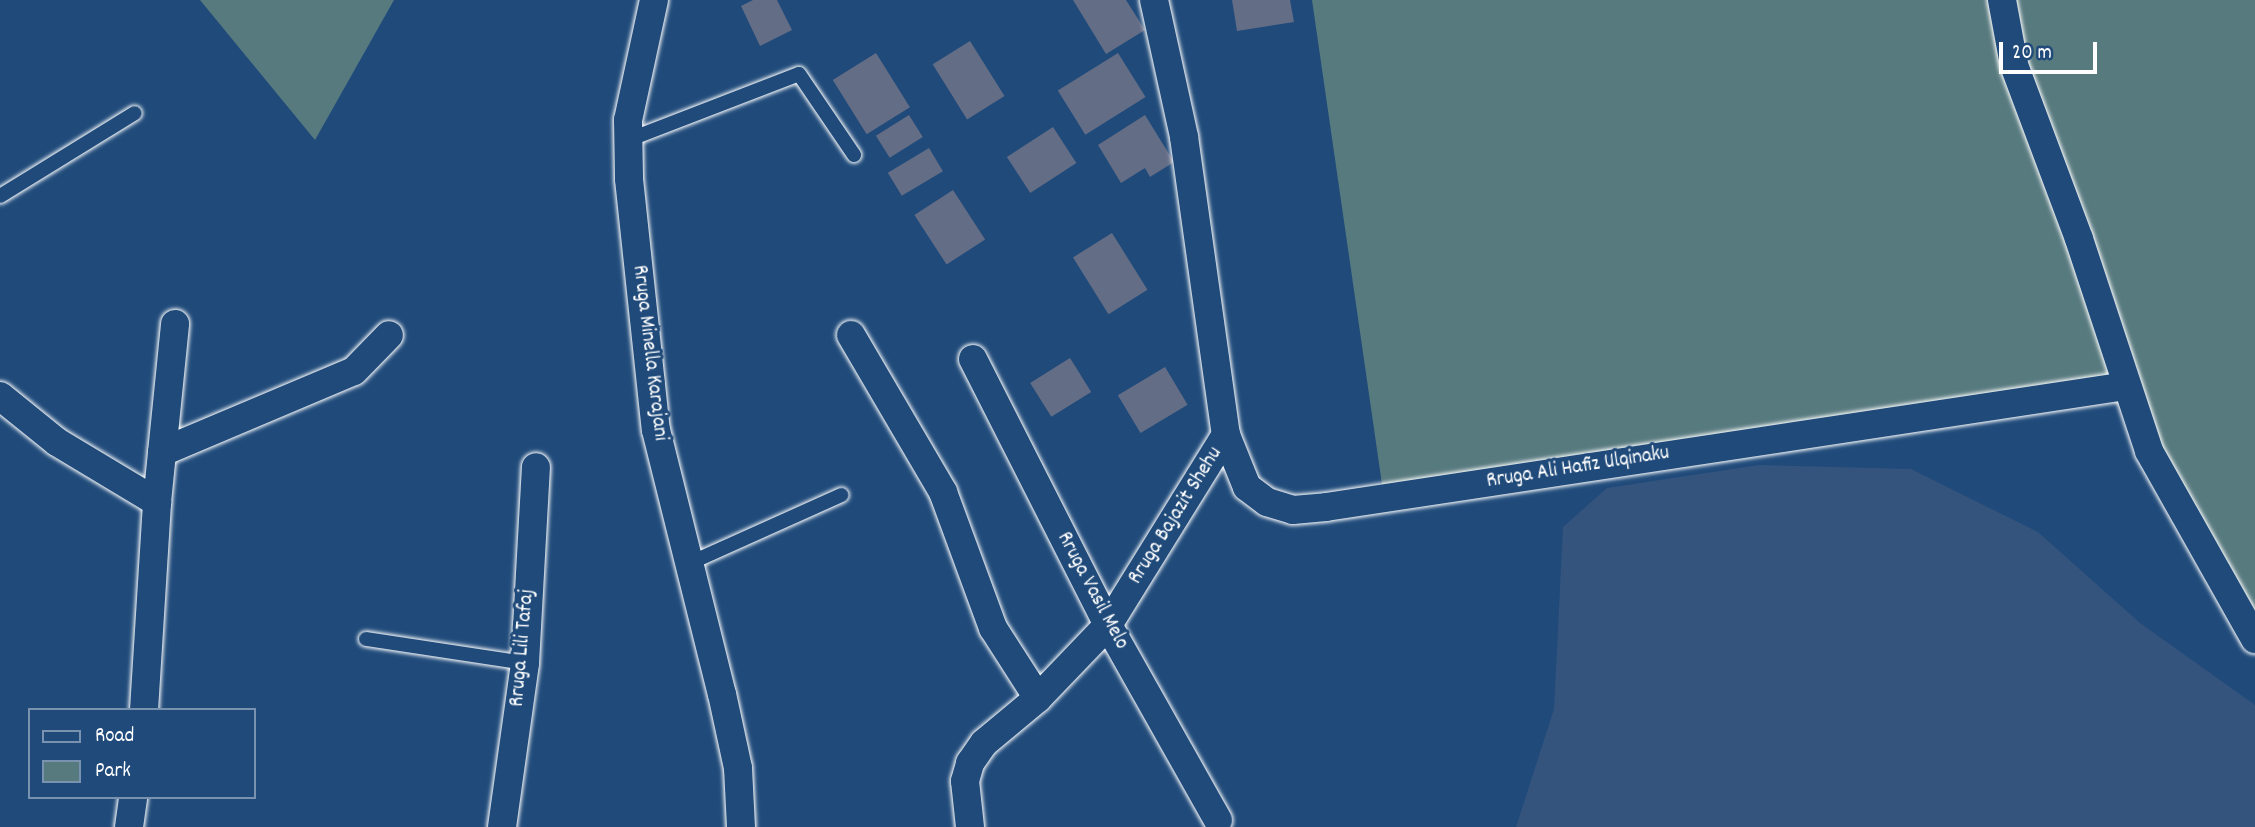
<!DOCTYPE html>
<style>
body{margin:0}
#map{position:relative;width:2255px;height:827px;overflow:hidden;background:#1f4a7a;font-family:Dekko,sans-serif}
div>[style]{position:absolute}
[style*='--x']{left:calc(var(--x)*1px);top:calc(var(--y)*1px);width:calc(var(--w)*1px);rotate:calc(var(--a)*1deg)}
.built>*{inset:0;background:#34547e}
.green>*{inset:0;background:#577a7f}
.building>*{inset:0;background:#646d86;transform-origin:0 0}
.roads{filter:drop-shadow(0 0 2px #fff) drop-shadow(0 0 2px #fff)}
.lane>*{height:14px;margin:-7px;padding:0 7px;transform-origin:7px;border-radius:7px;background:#1f4a7a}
.street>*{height:28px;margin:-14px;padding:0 14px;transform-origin:14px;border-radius:14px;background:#1f4a7a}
span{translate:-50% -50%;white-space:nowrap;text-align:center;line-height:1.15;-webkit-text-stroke:6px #1f4a7a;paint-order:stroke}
.street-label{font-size:21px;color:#fff}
.legend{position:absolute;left:28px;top:708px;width:228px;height:91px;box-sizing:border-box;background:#1f4a7a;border:2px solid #7992af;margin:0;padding:9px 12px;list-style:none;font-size:21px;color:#fff}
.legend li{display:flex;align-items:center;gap:14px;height:35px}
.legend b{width:35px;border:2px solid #7992af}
.scale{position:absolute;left:1999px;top:42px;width:98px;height:32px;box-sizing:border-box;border:4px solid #fff;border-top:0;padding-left:9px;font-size:21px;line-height:24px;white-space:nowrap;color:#fff;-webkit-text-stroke:5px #1f4a7a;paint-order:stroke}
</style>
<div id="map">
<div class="built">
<div style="clip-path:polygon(1759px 465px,1911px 469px,2038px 532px,2140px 623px,2255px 705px,2255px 827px,1516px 827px,1554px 709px,1563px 527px,1607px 488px)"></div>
</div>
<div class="green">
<div style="clip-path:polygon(200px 0,394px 0,315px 140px)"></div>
<div style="clip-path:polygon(1312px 0,2255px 0,2255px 639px,2125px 386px,1384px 498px)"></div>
</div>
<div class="building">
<div style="clip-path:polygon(753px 0,777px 0,792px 30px,760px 46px,741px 6px)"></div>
<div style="clip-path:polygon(1073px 0,1126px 0,1145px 30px,1106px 54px)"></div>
<div style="clip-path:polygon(1232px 0,1290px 0,1294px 22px,1237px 31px)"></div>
<div style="left:970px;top:41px;width:65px;height:44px;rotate:58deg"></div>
<div style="left:876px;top:53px;width:64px;height:51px;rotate:58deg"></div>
<div style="left:1118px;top:53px;width:52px;height:71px;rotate:58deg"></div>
<div style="left:909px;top:115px;width:26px;height:39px;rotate:58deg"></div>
<div style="clip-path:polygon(1145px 115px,1174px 162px,1150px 177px,1145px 168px,1121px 183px,1098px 145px)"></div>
<div style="left:1053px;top:127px;width:43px;height:55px;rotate:57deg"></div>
<div style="left:929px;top:148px;width:27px;height:48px;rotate:59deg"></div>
<div style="left:953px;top:190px;width:59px;height:46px;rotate:57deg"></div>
<div style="left:1112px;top:233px;width:67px;height:46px;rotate:58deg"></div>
<div style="left:1070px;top:358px;width:40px;height:47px;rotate:58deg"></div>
<div style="left:1165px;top:367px;width:44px;height:55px;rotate:59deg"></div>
</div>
<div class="roads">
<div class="lane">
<div style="--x:628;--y:140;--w:183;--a:-21.1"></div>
<div style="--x:799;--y:74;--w:98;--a:55.8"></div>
<div style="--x:0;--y:196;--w:158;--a:-31.6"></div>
<div style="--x:690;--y:563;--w:166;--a:-24.2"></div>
<div style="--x:366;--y:639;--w:161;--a:8.6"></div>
</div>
<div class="street">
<div style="--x:654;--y:0;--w:123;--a:102.2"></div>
<div style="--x:628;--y:120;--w:59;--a:89"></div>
<div style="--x:629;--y:179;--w:252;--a:83.9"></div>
<div style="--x:656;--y:430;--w:272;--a:76"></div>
<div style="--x:722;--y:694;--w:76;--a:77.8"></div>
<div style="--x:738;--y:768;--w:59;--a:87.1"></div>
<div style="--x:1154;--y:0;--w:140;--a:77.6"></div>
<div style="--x:1184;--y:137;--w:301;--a:82"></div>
<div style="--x:1226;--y:435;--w:56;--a:68"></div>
<div style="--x:1247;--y:487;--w:25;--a:37"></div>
<div style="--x:1267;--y:502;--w:27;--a:17"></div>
<div style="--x:1293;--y:510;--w:33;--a:-5"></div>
<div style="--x:1326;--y:507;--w:809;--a:-8.6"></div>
<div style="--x:2002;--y:0;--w:66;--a:79.5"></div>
<div style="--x:2014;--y:65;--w:186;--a:69.5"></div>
<div style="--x:2079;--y:239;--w:223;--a:71.7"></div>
<div style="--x:2149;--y:451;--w:216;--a:60.6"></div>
<div style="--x:851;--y:335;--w:182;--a:59.6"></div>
<div style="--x:943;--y:492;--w:145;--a:69.8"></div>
<div style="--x:993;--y:628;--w:83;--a:57.3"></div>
<div style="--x:973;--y:359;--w:298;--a:63.1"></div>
<div style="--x:1108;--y:625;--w:224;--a:60.6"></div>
<div style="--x:0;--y:396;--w:73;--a:38.9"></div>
<div style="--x:57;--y:442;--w:117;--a:31"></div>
<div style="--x:162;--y:452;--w:208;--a:-22.9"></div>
<div style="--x:354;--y:371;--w:50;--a:-45.8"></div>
<div style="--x:144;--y:710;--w:208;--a:-86.4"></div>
<div style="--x:157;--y:502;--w:179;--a:-84.2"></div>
<div style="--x:129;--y:827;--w:30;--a:-82"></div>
<div style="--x:502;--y:827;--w:166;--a:-82"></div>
<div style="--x:525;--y:663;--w:196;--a:-86.8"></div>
<div style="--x:970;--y:827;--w:46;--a:-96.2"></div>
<div style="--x:965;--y:781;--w:19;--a:-74"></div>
<div style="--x:970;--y:763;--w:24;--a:-55"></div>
<div style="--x:984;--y:743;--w:70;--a:-39.8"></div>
<div style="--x:1038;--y:698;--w:101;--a:-46.2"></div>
<div style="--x:1108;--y:625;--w:224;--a:-58.2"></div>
</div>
</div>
<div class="street-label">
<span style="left:649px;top:353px;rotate:83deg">Rruga Minella Karajani</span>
<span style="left:1578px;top:468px;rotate:-9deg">Rruga Ali Hafiz Ulqinaku</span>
<span style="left:1176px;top:516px;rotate:-58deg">Rruga Bajazit Shehu</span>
<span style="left:1092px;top:591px;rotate:62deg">Rruga Vasil Melo</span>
<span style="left:523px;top:648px;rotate:-85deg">Rruga Lili Tafaj</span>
</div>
<ul class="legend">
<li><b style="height:9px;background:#1f4a7a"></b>Road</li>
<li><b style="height:19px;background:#577a7f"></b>Park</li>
</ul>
<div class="scale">20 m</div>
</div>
